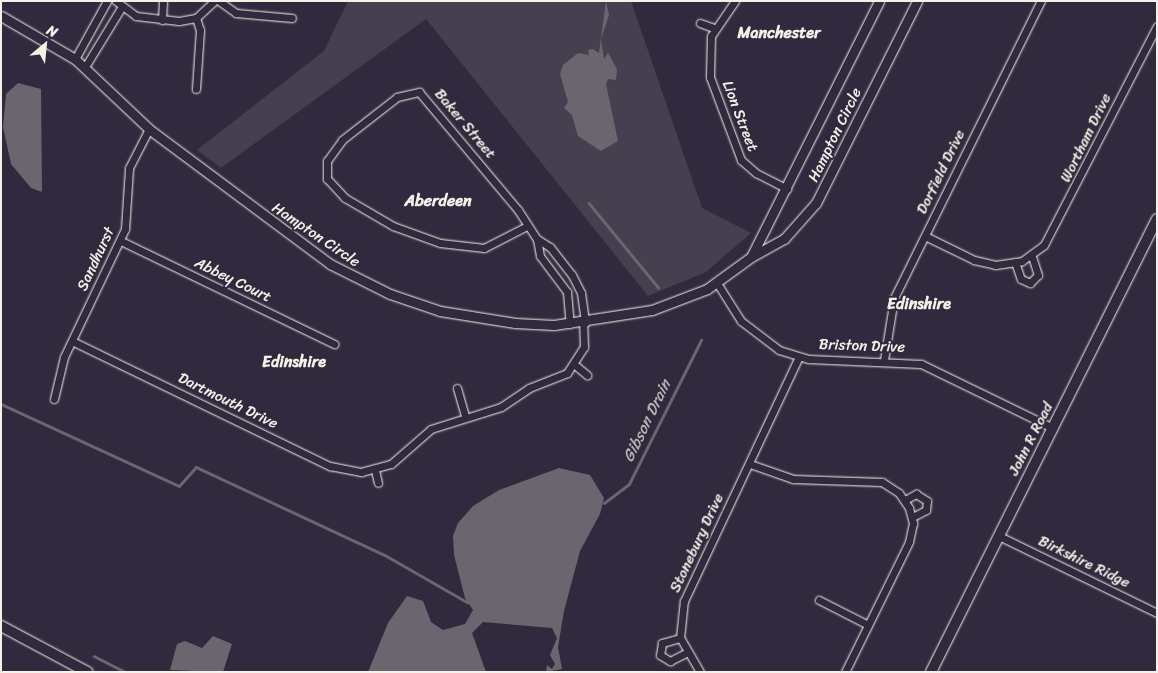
<!DOCTYPE html>
<style>
body{margin:0}
#map{position:relative;width:1158px;height:673px;overflow:hidden;background:#2f2a3d;font-family:Sriracha,sans-serif}
div>[style]{position:absolute}
[style*='--x']{left:calc(var(--x)*1px);top:calc(var(--y)*1px);width:calc(var(--w)*1px);rotate:calc(var(--a)*1deg)}
.green>*{inset:0;background:#454050}
.water>*{inset:0;background:#6a6670}
.stream>*{height:2.5px;margin:-1.25px;padding:0 1.25px;transform-origin:1.25px;border-radius:1.25px;background:#6a6670}
.roads{filter:drop-shadow(0 0 1px #f4f1e8) drop-shadow(0 0 1px #f4f1e8)}
.minor>*{height:7px;margin:-3.5px;padding:0 3.5px;transform-origin:3.5px;border-radius:3.5px;background:#2f2a3d}
.tertiary>*{height:9px;margin:-4.5px;padding:0 4.5px;transform-origin:4.5px;border-radius:4.5px;background:#2f2a3d}
.secondary>*{height:10px;margin:-5px;padding:0 5px;transform-origin:5px;border-radius:5px;background:#2f2a3d}
span{translate:-50% -50%;white-space:nowrap;text-align:center;line-height:1.15;-webkit-text-stroke:4px #2f2a3d;paint-order:stroke}
.street-label{font-size:15px;color:#f4f1e8}
.neighbourhood-label{font-size:16px;color:#f4f1e8;font-weight:700}
.water-label{font-size:16px;color:#b6b2b2;font-style:italic}
.frame{position:absolute;inset:0;border:2px solid #f4f1e8;pointer-events:none}
.north{position:absolute;left:20px;top:20px;width:50px;height:50px;-webkit-text-stroke:4px #2f2a3d;paint-order:stroke;rotate:28deg;font-size:14px;font-weight:700;line-height:20px;text-align:center;color:#f4f1e8}
.north::after{content:'';display:block;margin:auto;width:18px;height:22px;background:#f4f1e8;clip-path:polygon(50% 0,100% 100%,50% 72%,0 100%)}
</style>
<div id="map">
<div class="green">
<div style="clip-path:polygon(348px 1px,631px 1px,702px 208px,751px 233px,706px 272px,648px 296px,426px 19px,221px 168px,197px 150px,324px 51px)"></div>
</div>
<div class="water">
<div style="clip-path:polygon(606px 1px,609px 15px,601px 39px,604px 59px,608px 53px,617px 69px,616px 80px,608px 79px,606px 84px,618px 141px,601px 151px,578px 136px,572px 115px,564px 108px,568px 102px,560px 74px,563px 65px,578px 53px,589px 55px,588px 50px,593px 49px,599px 53px)"></div>
<div style="clip-path:polygon(18px 83px,41px 89px,42px 192px,31px 188px,11px 164px,3px 127px,6px 94px)"></div>
<div style="clip-path:polygon(559px 468px,590px 475px,604px 498px,600px 514px,580px 551px,564px 611px,558px 647px,562px 669px,546px 672px,547px 665px,552px 669px,555px 664px,550px 655px,557px 638px,552px 628px,483px 622px,472px 633px,486px 672px,368px 672px,388px 623px,407px 596px,423px 601px,431px 622px,443px 630px,465px 624px,473px 610px,465px 598px,454px 555px,453px 536px,458px 523px,473px 506px,499px 490px)"></div>
<div style="clip-path:polygon(213px 636px,232px 644px,223px 672px,170px 670px,177px 644px,185px 641px,202px 648px)"></div>
</div>
<div class="stream">
<div style="--x:589;--y:203;--w:109;--a:50.6"></div>
<div style="--x:1;--y:404;--w:196;--a:24.7"></div>
<div style="--x:179;--y:486;--w:25;--a:-48"></div>
<div style="--x:196;--y:467;--w:208;--a:25"></div>
<div style="--x:385;--y:555;--w:95;--a:29.8"></div>
<div style="--x:604;--y:503;--w:31;--a:-37"></div>
<div style="--x:629;--y:484;--w:161;--a:-63.4"></div>
<div style="--x:94;--y:656;--w:35;--a:27"></div>
</div>
<div class="roads">
<div class="minor">
<div style="--x:116;--y:1;--w:25;--a:37"></div>
<div style="--x:136;--y:16;--w:43;--a:6.6"></div>
<div style="--x:179;--y:21;--w:17;--a:-10"></div>
<div style="--x:196;--y:18;--w:25;--a:-43"></div>
<div style="--x:219;--y:1;--w:21;--a:35"></div>
<div style="--x:236;--y:13;--w:56;--a:5.1"></div>
<div style="--x:735;--y:1;--w:42;--a:124.4"></div>
<div style="--x:711;--y:36;--w:41;--a:91.4"></div>
<div style="--x:710;--y:77;--w:89;--a:69.5"></div>
<div style="--x:741;--y:160;--w:20;--a:41"></div>
<div style="--x:756;--y:173;--w:35;--a:27"></div>
<div style="--x:196;--y:18;--w:13;--a:72"></div>
<div style="--x:200;--y:30;--w:59;--a:93.9"></div>
<div style="--x:162;--y:20;--w:19;--a:-87"></div>
<div style="--x:700;--y:23;--w:15;--a:20"></div>
<div style="--x:75;--y:59;--w:66;--a:-61.1"></div>
<div style="--x:85;--y:67;--w:69;--a:-58.6"></div>
<div style="--x:527;--y:226;--w:48;--a:152.9"></div>
<div style="--x:484;--y:248;--w:44;--a:-173.5"></div>
<div style="--x:440;--y:243;--w:50;--a:-160.1"></div>
<div style="--x:393;--y:226;--w:56;--a:-149.7"></div>
<div style="--x:345;--y:198;--w:26;--a:-133"></div>
<div style="--x:327;--y:179;--w:18;--a:-90"></div>
<div style="--x:327;--y:161;--w:26;--a:-54"></div>
<div style="--x:342;--y:140;--w:70;--a:-38"></div>
<div style="--x:397;--y:97;--w:23;--a:-13"></div>
<div style="--x:419;--y:92;--w:154;--a:50"></div>
<div style="--x:518;--y:210;--w:35;--a:57"></div>
<div style="--x:537;--y:239;--w:15;--a:32"></div>
<div style="--x:550;--y:247;--w:36;--a:52"></div>
<div style="--x:572;--y:275;--w:20;--a:63"></div>
<div style="--x:581;--y:293;--w:30;--a:82"></div>
<div style="--x:925;--y:236;--w:55;--a:26.1"></div>
<div style="--x:974;--y:260;--w:22;--a:13"></div>
<div style="--x:995;--y:265;--w:27;--a:-8"></div>
<div style="--x:1022;--y:261;--w:27;--a:-36"></div>
<div style="--x:1044;--y:245;--w:246;--a:-62.7"></div>
<div style="--x:537;--y:239;--w:17;--a:80"></div>
<div style="--x:540;--y:256;--w:45;--a:53.1"></div>
<div style="--x:567;--y:292;--w:32;--a:85"></div>
<div style="--x:121;--y:241;--w:237;--a:25.8"></div>
<div style="--x:1015;--y:262;--w:18;--a:71"></div>
<div style="--x:1021;--y:279;--w:10;--a:24"></div>
<div style="--x:1030;--y:283;--w:11;--a:-45"></div>
<div style="--x:1038;--y:275;--w:20;--a:-108"></div>
<div style="--x:717;--y:283;--w:45;--a:57.7"></div>
<div style="--x:741;--y:321;--w:48;--a:37.3"></div>
<div style="--x:779;--y:350;--w:31;--a:17"></div>
<div style="--x:809;--y:359;--w:112;--a:2.6"></div>
<div style="--x:921;--y:364;--w:147;--a:25.9"></div>
<div style="--x:72;--y:341;--w:287;--a:25.9"></div>
<div style="--x:330;--y:466;--w:32;--a:11"></div>
<div style="--x:361;--y:472;--w:31;--a:-15"></div>
<div style="--x:391;--y:464;--w:53;--a:-41.2"></div>
<div style="--x:431;--y:429;--w:73;--a:-17.4"></div>
<div style="--x:501;--y:407;--w:34;--a:-34"></div>
<div style="--x:529;--y:388;--w:41;--a:-21.5"></div>
<div style="--x:567;--y:373;--w:31;--a:-57"></div>
<div style="--x:584;--y:347;--w:24;--a:-92"></div>
<div style="--x:884;--y:360;--w:63;--a:-80.8"></div>
<div style="--x:894;--y:298;--w:331;--a:-63.7"></div>
<div style="--x:575;--y:365;--w:16;--a:40"></div>
<div style="--x:457;--y:388;--w:29;--a:74"></div>
<div style="--x:54;--y:399;--w:43;--a:-76.6"></div>
<div style="--x:64;--y:357;--w:142;--a:-64.5"></div>
<div style="--x:125;--y:229;--w:61;--a:-86.2"></div>
<div style="--x:129;--y:168;--w:44;--a:-62.9"></div>
<div style="--x:750;--y:464;--w:46;--a:19.2"></div>
<div style="--x:793;--y:479;--w:89;--a:1.9"></div>
<div style="--x:882;--y:482;--w:20;--a:33"></div>
<div style="--x:899;--y:493;--w:18;--a:56"></div>
<div style="--x:909;--y:508;--w:16;--a:75"></div>
<div style="--x:913;--y:523;--w:19;--a:102"></div>
<div style="--x:909;--y:542;--w:145;--a:116.2"></div>
<div style="--x:375;--y:470;--w:13;--a:77"></div>
<div style="--x:905;--y:500;--w:13;--a:-29"></div>
<div style="--x:916;--y:494;--w:13;--a:32"></div>
<div style="--x:927;--y:501;--w:9;--a:96"></div>
<div style="--x:926;--y:510;--w:16;--a:153"></div>
<div style="--x:999;--y:536;--w:176;--a:26"></div>
<div style="--x:819;--y:600;--w:55;--a:27"></div>
<div style="--x:680;--y:638;--w:19;--a:164"></div>
<div style="--x:662;--y:643;--w:12;--a:99"></div>
<div style="--x:660;--y:655;--w:12;--a:31"></div>
<div style="--x:670;--y:661;--w:18;--a:-27"></div>
<div style="--x:700;--y:672;--w:39;--a:-120"></div>
<div style="--x:680;--y:638;--w:37;--a:-84"></div>
<div style="--x:684;--y:601;--w:270;--a:-64.8"></div>
</div>
<div class="tertiary">
<div style="--x:1;--y:16;--w:86;--a:30.2"></div>
<div style="--x:75;--y:59;--w:102;--a:43.4"></div>
<div style="--x:149;--y:129;--w:226;--a:36.7"></div>
<div style="--x:330;--y:264;--w:67;--a:26.6"></div>
<div style="--x:390;--y:294;--w:53;--a:18.8"></div>
<div style="--x:440;--y:311;--w:76;--a:9.1"></div>
<div style="--x:515;--y:323;--w:39;--a:3"></div>
<div style="--x:554;--y:325;--w:99;--a:-8.7"></div>
<div style="--x:652;--y:310;--w:59;--a:-20.9"></div>
<div style="--x:707;--y:289;--w:54;--a:-36"></div>
<div style="--x:751;--y:257;--w:286;--a:-63.4"></div>
<div style="--x:751;--y:257;--w:38;--a:-29"></div>
<div style="--x:784;--y:239;--w:48;--a:-48.4"></div>
<div style="--x:816;--y:203;--w:226;--a:-63.4"></div>
</div>
<div class="secondary">
<div style="--x:1;--y:626;--w:98;--a:28.1"></div>
<div style="--x:931;--y:672;--w:506;--a:-63.49"></div>
</div>
</div>
<div class="street-label">
<span style="left:740px;top:116px;rotate:69deg">Lion Street</span>
<span style="left:465px;top:124px;rotate:50deg">Baker Street</span>
<span style="left:835px;top:135px;rotate:-64deg">Hampton Circle</span>
<span style="left:1086px;top:138px;rotate:-64deg">Wortham Drive</span>
<span style="left:941px;top:172px;rotate:-64deg">Dorfield Drive</span>
<span style="left:316px;top:235px;rotate:34deg">Hampton Circle</span>
<span style="left:96px;top:259px;rotate:-65deg">Sandhurst</span>
<span style="left:233px;top:280px;rotate:26deg">Abbey Court</span>
<span style="left:862px;top:346px;rotate:2deg">Briston Drive</span>
<span style="left:228px;top:401px;rotate:26deg">Dartmouth Drive</span>
<span style="left:1031px;top:439px;rotate:-63deg">John R Road</span>
<span style="left:697px;top:543px;rotate:-65deg">Stonebury Drive</span>
<span style="left:1084px;top:562px;rotate:26deg">Birkshire Ridge</span>
</div>
<div class="neighbourhood-label">
<span style="left:779px;top:33px">Manchester</span>
<span style="left:438px;top:201px">Aberdeen</span>
<span style="left:919px;top:304px">Edinshire</span>
<span style="left:294px;top:362px">Edinshire</span>
</div>
<div class="water-label">
<span style="left:647px;top:421px;rotate:-64deg">Gibson Drain</span>
</div>
<div class="frame"></div>
<div class="north">N</div>
</div>
